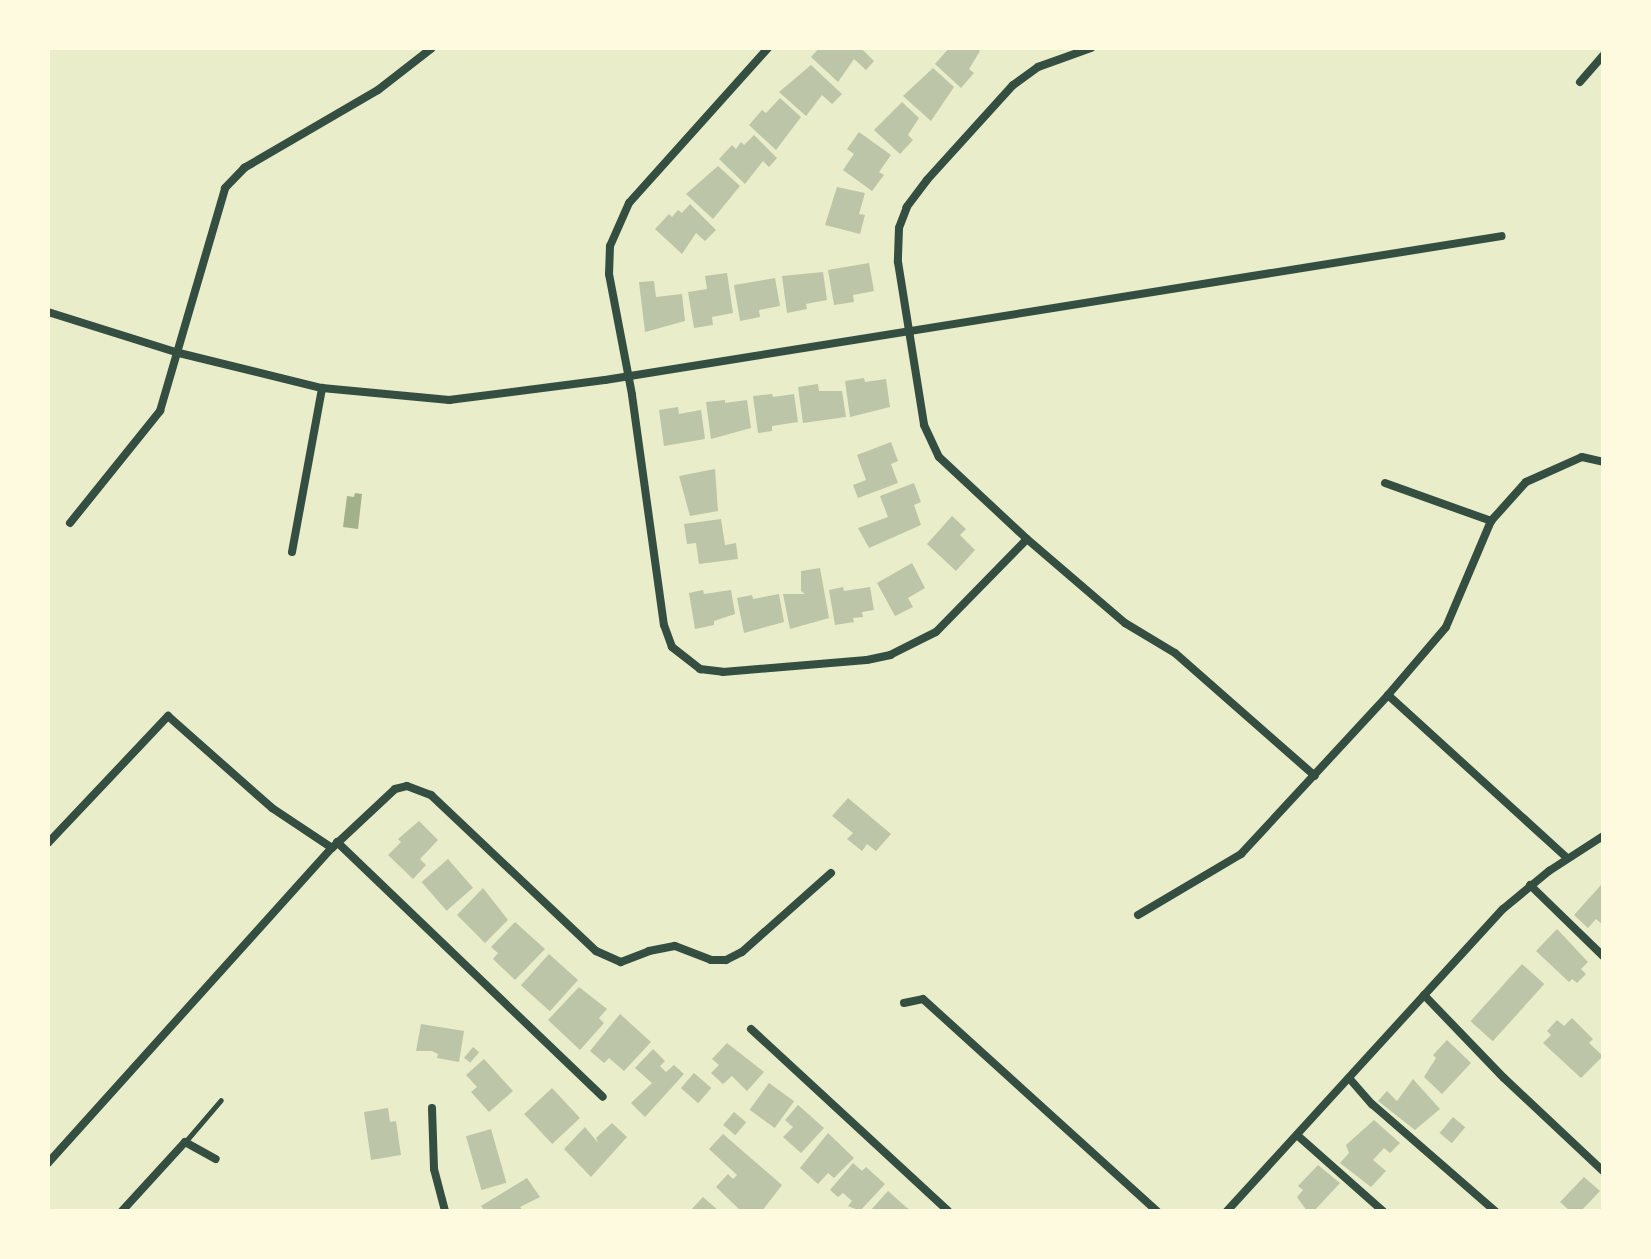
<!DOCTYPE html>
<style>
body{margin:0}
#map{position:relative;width:1651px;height:1259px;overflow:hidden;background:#e9edc9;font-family:Ubuntu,sans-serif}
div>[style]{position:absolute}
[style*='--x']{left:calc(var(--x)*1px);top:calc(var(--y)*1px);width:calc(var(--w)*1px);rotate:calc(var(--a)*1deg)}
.water>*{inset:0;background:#a3b18a}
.building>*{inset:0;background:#bcc5a7;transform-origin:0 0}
.service>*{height:5px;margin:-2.5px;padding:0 2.5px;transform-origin:2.5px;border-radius:2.5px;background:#344e41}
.minor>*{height:8px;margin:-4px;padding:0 4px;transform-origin:4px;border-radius:4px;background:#344e41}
span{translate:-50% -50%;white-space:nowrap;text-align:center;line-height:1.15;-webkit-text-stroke:8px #fefae0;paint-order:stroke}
.frame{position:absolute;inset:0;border:50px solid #fefae0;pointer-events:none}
</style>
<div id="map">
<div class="water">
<div style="clip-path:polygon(355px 493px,362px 494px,358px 529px,343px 527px,347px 496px,354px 497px)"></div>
</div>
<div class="building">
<div style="clip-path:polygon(819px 48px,861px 48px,874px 61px,866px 70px,854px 59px,838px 82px,811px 57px)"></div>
<div style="clip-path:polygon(949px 48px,976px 48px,980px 51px,969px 69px,974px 73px,961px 88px,935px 64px)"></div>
<div style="clip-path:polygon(811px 65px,842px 94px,832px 104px,822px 95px,806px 116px,779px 92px)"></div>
<div style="clip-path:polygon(933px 68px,954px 87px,931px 121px,903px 96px)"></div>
<div style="clip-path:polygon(780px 98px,801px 117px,776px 150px,749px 125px,762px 110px,766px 113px)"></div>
<div style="clip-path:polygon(902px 102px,919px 118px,908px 135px,913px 140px,900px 154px,874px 130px)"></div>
<div style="clip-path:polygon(859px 132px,891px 155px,879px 172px,884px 175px,872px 191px,843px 170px,854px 154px,847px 149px)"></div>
<div style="clip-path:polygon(754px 135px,777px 158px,769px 167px,763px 161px,745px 184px,719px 159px,732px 145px,736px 149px,741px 142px,744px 145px)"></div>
<div style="clip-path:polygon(718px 166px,740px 186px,713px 219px,686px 194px)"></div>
<div style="clip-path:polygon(837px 187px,865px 193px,859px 214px,865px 215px,860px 234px,825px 225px)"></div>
<div style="clip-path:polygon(690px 204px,716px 230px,705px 241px,696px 233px,682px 254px,655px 229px,669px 214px,672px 217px,678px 210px,682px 213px)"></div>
<div style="clip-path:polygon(869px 263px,874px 291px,853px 295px,854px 302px,834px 305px,828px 270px)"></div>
<div style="clip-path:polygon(823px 272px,827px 300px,806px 304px,807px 309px,787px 313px,782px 276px)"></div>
<div style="clip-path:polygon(727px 273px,733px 313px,712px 317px,713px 325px,694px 328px,688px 292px,707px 289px,705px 276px)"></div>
<div style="clip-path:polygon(775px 278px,780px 306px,759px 310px,760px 317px,740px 321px,734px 285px)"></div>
<div style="clip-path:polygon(654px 281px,656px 297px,682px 294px,685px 321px,645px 332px,639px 282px)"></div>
<div style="clip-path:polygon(864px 378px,865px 382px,886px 379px,890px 407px,850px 417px,845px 381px)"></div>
<div style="clip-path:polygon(818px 384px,819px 391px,842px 391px,846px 417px,803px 423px,798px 387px)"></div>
<div style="clip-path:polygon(772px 394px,773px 397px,794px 394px,798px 422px,772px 426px,772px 431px,758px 433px,753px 396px)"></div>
<div style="clip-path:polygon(725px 400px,725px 403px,747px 400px,751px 428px,711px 439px,706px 402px)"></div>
<div style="clip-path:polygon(678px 407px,679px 414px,701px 410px,705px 439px,664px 446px,659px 410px)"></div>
<div style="clip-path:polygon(891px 442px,898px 461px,891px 464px,898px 483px,858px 498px,853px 485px,866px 480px,857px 455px)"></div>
<div style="clip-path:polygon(715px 469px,718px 511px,690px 516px,679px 476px)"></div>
<div style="clip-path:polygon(914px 483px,921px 502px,914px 505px,921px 525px,869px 548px,858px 528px,888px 517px,880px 496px)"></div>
<div style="clip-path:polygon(952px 516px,966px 529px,960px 535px,975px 550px,956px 571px,927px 544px)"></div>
<div style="clip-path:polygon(721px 519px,725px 545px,736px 543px,738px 559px,699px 564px,696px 543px,687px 544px,684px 524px)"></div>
<div style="clip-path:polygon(912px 563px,925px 588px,908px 598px,913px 607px,895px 616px,877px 583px)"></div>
<div style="clip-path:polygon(820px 568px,829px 618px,790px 629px,783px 594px,805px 594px,801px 591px,801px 571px)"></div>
<div style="clip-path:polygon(843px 587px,844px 591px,870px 587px,874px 610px,862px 612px,863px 617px,853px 618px,854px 622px,835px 625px,829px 590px)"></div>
<div style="clip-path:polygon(703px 590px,704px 594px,731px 590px,735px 614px,714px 621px,714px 625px,695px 629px,689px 593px)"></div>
<div style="clip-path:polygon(779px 594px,784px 622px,744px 633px,737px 598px,752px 595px,753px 599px)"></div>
<div style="clip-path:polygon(848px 798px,891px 834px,876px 851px,867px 844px,862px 851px,847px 839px,853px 833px,832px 816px)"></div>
<div style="clip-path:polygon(419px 821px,438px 840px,420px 859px,426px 865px,413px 879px,388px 855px,401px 842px,398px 839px)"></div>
<div style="left:448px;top:859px;width:38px;height:35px;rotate:49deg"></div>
<div style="clip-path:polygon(1601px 885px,1603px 925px,1596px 919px,1588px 928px,1574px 915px)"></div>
<div style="clip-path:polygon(483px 888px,508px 920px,485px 943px,457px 915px)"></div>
<div style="clip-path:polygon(515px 922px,545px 949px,515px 980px,493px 959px,498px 953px,491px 947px)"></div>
<div style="clip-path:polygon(1557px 929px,1588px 962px,1581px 969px,1586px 974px,1577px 983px,1572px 979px,1569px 982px,1536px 951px)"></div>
<div style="left:549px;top:954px;width:39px;height:42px;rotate:42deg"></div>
<div style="left:1522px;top:964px;width:30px;height:77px;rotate:42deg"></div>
<div style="clip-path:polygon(579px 987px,607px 1009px,599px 1018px,604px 1023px,580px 1050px,548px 1020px)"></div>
<div style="clip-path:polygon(620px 1014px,651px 1042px,624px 1071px,609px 1058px,604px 1063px,590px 1051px)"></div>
<div style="clip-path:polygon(1572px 1018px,1593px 1039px,1589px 1043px,1603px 1056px,1581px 1078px,1543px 1043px,1551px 1035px,1547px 1031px,1557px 1020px,1564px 1026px)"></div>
<div style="clip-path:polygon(421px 1024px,464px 1031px,459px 1062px,437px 1058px,438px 1054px,432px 1051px,416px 1051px)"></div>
<div style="clip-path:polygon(1447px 1040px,1471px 1063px,1442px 1094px,1424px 1077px,1436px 1058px,1433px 1055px)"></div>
<div style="clip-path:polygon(727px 1043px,764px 1072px,747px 1091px,732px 1076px,723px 1084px,711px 1073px,719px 1065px,712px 1059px)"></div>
<div style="left:473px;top:1047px;width:8px;height:14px;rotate:40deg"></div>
<div style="clip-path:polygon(653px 1049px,665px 1061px,660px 1066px,666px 1072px,674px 1065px,684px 1074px,645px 1117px,631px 1103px,652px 1083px,635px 1068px)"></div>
<div style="clip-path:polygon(484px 1059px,513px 1091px,489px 1112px,471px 1092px,477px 1087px,466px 1075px)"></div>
<div style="left:694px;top:1073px;width:23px;height:20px;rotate:41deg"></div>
<div style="clip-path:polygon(1413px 1079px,1440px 1109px,1415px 1130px,1378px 1101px,1387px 1091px,1397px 1101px)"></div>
<div style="left:769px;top:1083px;width:31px;height:33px;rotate:36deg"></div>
<div style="left:552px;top:1088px;width:41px;height:38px;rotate:47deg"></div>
<div style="clip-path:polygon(798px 1105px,824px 1128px,801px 1153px,783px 1137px,793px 1127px,785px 1120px)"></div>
<div style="clip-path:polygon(388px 1108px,390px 1122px,396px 1121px,401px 1155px,371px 1160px,364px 1112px)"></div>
<div style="left:734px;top:1112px;width:16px;height:17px;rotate:40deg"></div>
<div style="left:1453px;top:1117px;width:16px;height:21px;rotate:40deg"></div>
<div style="clip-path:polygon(1374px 1120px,1400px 1143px,1390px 1153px,1384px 1148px,1373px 1160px,1386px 1171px,1371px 1187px,1340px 1163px,1349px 1153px,1346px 1145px)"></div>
<div style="clip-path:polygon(612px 1123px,627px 1137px,591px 1177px,564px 1149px,585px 1127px,598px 1143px,596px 1138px)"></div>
<div style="left:491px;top:1129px;width:56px;height:26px;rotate:74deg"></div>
<div style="clip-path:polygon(828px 1133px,854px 1158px,834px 1178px,828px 1173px,818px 1184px,800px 1168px)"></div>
<div style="clip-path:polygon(723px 1134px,782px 1185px,762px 1211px,741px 1211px,716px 1187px,728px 1174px,733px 1179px,737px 1175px,709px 1149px)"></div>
<div style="clip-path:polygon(853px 1163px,862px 1171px,866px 1167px,885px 1184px,860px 1211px,848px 1206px,852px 1201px,843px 1193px,838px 1197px,830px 1190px)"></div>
<div style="clip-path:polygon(1318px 1165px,1340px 1183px,1314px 1211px,1307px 1211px,1297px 1197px,1303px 1190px,1298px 1186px)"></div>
<div style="clip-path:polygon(1584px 1177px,1600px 1191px,1581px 1211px,1570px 1211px,1560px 1202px)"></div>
<div style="clip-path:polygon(527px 1178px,540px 1197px,520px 1207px,523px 1211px,485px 1211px,481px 1206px)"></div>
<div style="clip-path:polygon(888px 1191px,906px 1207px,912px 1211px,870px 1211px)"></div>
<div style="clip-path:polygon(703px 1197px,719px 1211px,690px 1211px)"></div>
</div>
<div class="service">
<div style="--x:185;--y:1142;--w:55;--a:-49.4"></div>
</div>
<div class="minor">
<div style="--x:768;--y:48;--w:208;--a:131.9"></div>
<div style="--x:629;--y:203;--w:47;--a:113.8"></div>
<div style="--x:610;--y:246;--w:28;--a:92"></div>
<div style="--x:609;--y:274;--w:123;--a:79.2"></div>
<div style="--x:632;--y:395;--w:232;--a:82.1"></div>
<div style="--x:664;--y:625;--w:23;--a:70"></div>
<div style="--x:672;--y:647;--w:36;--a:38"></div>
<div style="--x:700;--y:669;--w:23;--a:7"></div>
<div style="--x:723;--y:672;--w:144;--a:-4.8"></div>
<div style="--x:867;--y:660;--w:24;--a:-12"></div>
<div style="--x:890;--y:655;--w:51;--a:-26.6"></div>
<div style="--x:936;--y:632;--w:130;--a:-45.6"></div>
<div style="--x:1091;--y:48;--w:56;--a:160.3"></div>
<div style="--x:1038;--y:67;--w:31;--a:144"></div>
<div style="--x:1013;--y:85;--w:128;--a:132.2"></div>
<div style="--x:927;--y:180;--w:34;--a:127"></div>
<div style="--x:907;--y:207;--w:22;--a:111"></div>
<div style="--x:899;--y:228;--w:34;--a:92"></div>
<div style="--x:898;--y:262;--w:165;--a:80.9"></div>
<div style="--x:924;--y:425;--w:35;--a:65"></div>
<div style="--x:939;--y:457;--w:120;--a:43"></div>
<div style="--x:1027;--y:539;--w:129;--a:40.6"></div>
<div style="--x:1125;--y:623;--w:58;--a:31"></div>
<div style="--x:1175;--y:653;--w:186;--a:41.3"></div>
<div style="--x:1580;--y:82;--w:35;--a:-49"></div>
<div style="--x:48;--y:312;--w:137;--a:17.4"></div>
<div style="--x:179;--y:353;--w:147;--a:13.8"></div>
<div style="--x:322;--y:388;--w:128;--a:5.4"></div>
<div style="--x:449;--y:400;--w:157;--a:-7.3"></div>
<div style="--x:605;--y:380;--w:908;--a:-9.12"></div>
<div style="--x:1385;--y:483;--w:113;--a:19.7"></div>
<div style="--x:70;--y:523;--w:144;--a:-51.2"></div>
<div style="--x:160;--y:411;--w:232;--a:-73.7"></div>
<div style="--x:225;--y:188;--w:28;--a:-46"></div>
<div style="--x:244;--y:168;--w:155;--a:-30.2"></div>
<div style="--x:378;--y:90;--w:68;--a:-37.9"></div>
<div style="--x:292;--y:552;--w:167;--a:-79.6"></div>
<div style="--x:1388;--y:695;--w:242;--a:42.3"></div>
<div style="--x:337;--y:842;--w:368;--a:43.8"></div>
<div style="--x:48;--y:843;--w:175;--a:-46.6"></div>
<div style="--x:168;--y:716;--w:139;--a:41.5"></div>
<div style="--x:272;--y:808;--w:72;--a:33.7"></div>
<div style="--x:1530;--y:885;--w:102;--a:44.2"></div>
<div style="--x:1138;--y:915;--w:120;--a:-30.6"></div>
<div style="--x:1241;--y:854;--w:217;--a:-47.2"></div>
<div style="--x:1388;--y:695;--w:89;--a:-49.5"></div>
<div style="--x:1446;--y:627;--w:115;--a:-67"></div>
<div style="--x:1491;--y:521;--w:52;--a:-48.1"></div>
<div style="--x:1526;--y:482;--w:61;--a:-24.1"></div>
<div style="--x:1582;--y:457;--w:22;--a:13"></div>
<div style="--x:1424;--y:995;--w:115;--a:46.1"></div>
<div style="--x:1504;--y:1078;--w:136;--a:43.2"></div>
<div style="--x:904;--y:1003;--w:19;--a:-12"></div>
<div style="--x:923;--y:999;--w:316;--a:42.2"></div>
<div style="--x:751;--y:1029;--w:268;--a:42.7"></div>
<div style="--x:1349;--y:1078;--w:35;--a:49"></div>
<div style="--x:1372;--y:1104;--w:163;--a:41"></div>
<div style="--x:432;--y:1108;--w:61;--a:88.1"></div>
<div style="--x:434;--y:1169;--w:43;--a:75.3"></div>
<div style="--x:1297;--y:1135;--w:115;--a:41.5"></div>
<div style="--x:48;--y:1163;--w:424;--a:-48"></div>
<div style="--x:332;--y:848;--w:86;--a:-43.1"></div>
<div style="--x:395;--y:789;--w:12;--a:-14"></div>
<div style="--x:407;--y:786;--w:26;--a:21"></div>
<div style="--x:431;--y:795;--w:227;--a:43.4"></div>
<div style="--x:596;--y:951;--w:27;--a:24"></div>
<div style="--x:621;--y:962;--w:30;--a:-21"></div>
<div style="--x:649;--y:951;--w:26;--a:-11"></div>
<div style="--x:675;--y:946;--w:39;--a:21"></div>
<div style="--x:711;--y:960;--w:15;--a:0"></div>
<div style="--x:726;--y:960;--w:18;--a:-27"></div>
<div style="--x:742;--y:952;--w:119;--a:-41.6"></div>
<div style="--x:122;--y:1211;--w:93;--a:-47.6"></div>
<div style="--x:185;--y:1142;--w:35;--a:29"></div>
<div style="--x:1227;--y:1211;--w:409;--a:-47.6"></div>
<div style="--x:1503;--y:909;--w:60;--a:-39.6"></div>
<div style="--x:1549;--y:871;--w:64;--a:-32.9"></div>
</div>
<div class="frame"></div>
</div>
